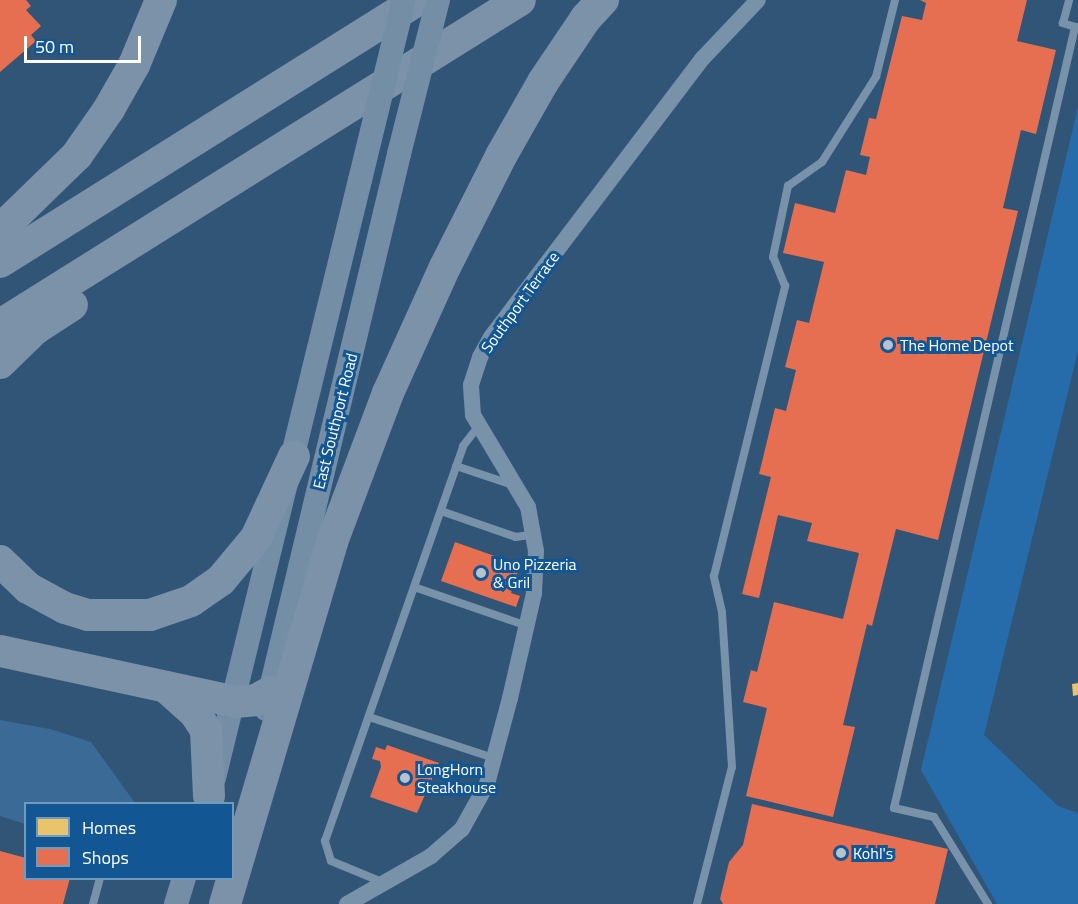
<!DOCTYPE html>
<style>
body{margin:0}
#map{position:relative;width:1078px;height:904px;overflow:hidden;background:#305577;font-family:"Titillium Web",sans-serif}
div>[style]{position:absolute}
[style*='--x']{left:calc(var(--x)*1px);top:calc(var(--y)*1px);width:calc(var(--w)*1px);rotate:calc(var(--a)*1deg)}
.green>*{inset:0;background:#266cab}
.water>*{inset:0;background:#3c6a96}
.homes>*{inset:0;background:#e9c46a}
.shops>*{inset:0;background:#e76f51}
.service>*{height:8px;margin:-4px;padding:0 4px;transform-origin:4px;border-radius:4px;background:#7892a9}
.minor>*{height:16px;margin:-8px;padding:0 8px;transform-origin:8px;border-radius:8px;background:#7892a9}
.secondary>*{height:24px;margin:-12px;padding:0 12px;transform-origin:12px;border-radius:12px;background:#748ea6}
.motorway>*{height:32px;margin:-16px;padding:0 16px;transform-origin:16px;border-radius:16px;background:#7b92a9}
.secondary-bridge>*{height:24px;margin:-12px;padding:0 12px;transform-origin:12px;border-radius:12px;background:#748ea6}
.dots>*{width:16px;height:16px;translate:-50% -50%;box-sizing:border-box;border:3px solid #135694;border-radius:50%}
span{translate:-50% -50%;white-space:nowrap;text-align:center;line-height:1.15;-webkit-text-stroke:6px #135694;paint-order:stroke}
.street-label{font-size:16px;color:#fff}
.poi-label{font-size:16px;color:#fff}
.left{translate:0 -50%;text-align:left}
.legend{position:absolute;left:24px;top:802px;width:210px;height:78px;box-sizing:border-box;background:#135694;border:2px solid #719abf;margin:0;padding:8px 10px;list-style:none;font-size:18px;color:#fff}
.legend li{display:flex;align-items:center;gap:12px;height:30px}
.legend b{width:30px;border:2px solid #719abf}
.scale{position:absolute;left:24px;top:36px;width:117px;height:27px;box-sizing:border-box;border:3px solid #fff;border-top:0;padding-left:8px;font-size:18px;line-height:21px;white-space:nowrap;color:#fff;-webkit-text-stroke:4px #135694;paint-order:stroke}
</style>
<div id="map">
<div class="green">
<div style="clip-path:polygon(1078px 107px,1078px 351px,984px 735px,1058px 806px,1078px 813px,1078px 904px,997px 904px,921px 770px)"></div>
</div>
<div class="water">
<div style="clip-path:polygon(0 720px,50px 729px,91px 742px,135px 803px,26px 804px,25px 824px,0 816px)"></div>
</div>
<div class="homes">
<div style="clip-path:polygon(1078px 683px,1078px 695px,1073px 696px,1072px 684px)"></div>
</div>
<div class="shops">
<div style="clip-path:polygon(0 0,26px 0,31px 6px,26px 10px,41px 26px,31px 35px,36px 41px,0 72px)"></div>
<div style="clip-path:polygon(920px 0,1027px 0,1017px 41px,1056px 50px,1036px 134px,1021px 130px,1003px 208px,1018px 211px,938px 540px,896px 529px,872px 626px,867px 624px,843px 725px,855px 727px,833px 817px,746px 796px,767px 708px,743px 702px,751px 670px,757px 672px,774px 602px,843px 619px,859px 553px,807px 541px,812px 523px,778px 515px,759px 598px,742px 594px,771px 477px,759px 474px,775px 408px,786px 411px,796px 370px,785px 367px,797px 320px,809px 323px,824px 262px,783px 253px,795px 203px,835px 213px,846px 170px,866px 175px,870px 157px,860px 155px,869px 118px,876px 119px,902px 16px,922px 20px,926px 3px)"></div>
<div style="clip-path:polygon(455px 542px,520px 565px,511px 593px,520px 596px,516px 607px,441px 581px)"></div>
<div style="clip-path:polygon(387px 745px,439px 763px,417px 813px,370px 797px,381px 767px,380px 761px,372px 759px,376px 747px,385px 750px)"></div>
<div style="clip-path:polygon(752px 804px,948px 849px,935px 904px,723px 904px,720px 899px,729px 862px,743px 845px)"></div>
<div style="clip-path:polygon(0 851px,26px 858px,26px 878px,70px 878px,63px 904px,0 904px)"></div>
</div>
<div class="service">
<div style="--x:456;--y:466;--w:60;--a:18.4"></div>
<div style="--x:441;--y:511;--w:79;--a:19.1"></div>
<div style="--x:516;--y:537;--w:18;--a:-9"></div>
<div style="--x:414;--y:587;--w:120;--a:19"></div>
<div style="--x:369;--y:717;--w:132;--a:18.2"></div>
<div style="--x:382;--y:882;--w:55;--a:-157.6"></div>
<div style="--x:331;--y:861;--w:21;--a:-107"></div>
<div style="--x:325;--y:841;--w:418;--a:-70.7"></div>
<div style="--x:463;--y:446;--w:24;--a:-52"></div>
<div style="--x:93;--y:904;--w:27;--a:-75"></div>
<div style="--x:697;--y:904;--w:141;--a:-75.7"></div>
<div style="--x:732;--y:767;--w:155;--a:-93.7"></div>
<div style="--x:722;--y:612;--w:37;--a:-103"></div>
<div style="--x:714;--y:576;--w:299;--a:-76.2"></div>
<div style="--x:785;--y:286;--w:31;--a:-112"></div>
<div style="--x:773;--y:257;--w:73;--a:-78.1"></div>
<div style="--x:788;--y:186;--w:42;--a:-35.2"></div>
<div style="--x:822;--y:162;--w:101;--a:-57.6"></div>
<div style="--x:876;--y:77;--w:79;--a:-76.1"></div>
<div style="--x:988;--y:904;--w:102;--a:-121.8"></div>
<div style="--x:934;--y:817;--w:41;--a:-167.3"></div>
<div style="--x:894;--y:808;--w:802;--a:-76.95"></div>
<div style="--x:1075;--y:27;--w:13;--a:-162"></div>
<div style="--x:1063;--y:23;--w:24;--a:-75"></div>
</div>
<div class="minor">
<div style="--x:347;--y:904;--w:97;--a:-29.7"></div>
<div style="--x:431;--y:856;--w:41;--a:-41.1"></div>
<div style="--x:462;--y:829;--w:51;--a:-60.9"></div>
<div style="--x:487;--y:784;--w:89;--a:-75"></div>
<div style="--x:510;--y:698;--w:108;--a:-77.1"></div>
<div style="--x:534;--y:593;--w:42;--a:-87.3"></div>
<div style="--x:536;--y:551;--w:45;--a:-100.3"></div>
<div style="--x:528;--y:507;--w:107;--a:-120.9"></div>
<div style="--x:473;--y:415;--w:30;--a:-94"></div>
<div style="--x:471;--y:385;--w:29;--a:-72"></div>
<div style="--x:480;--y:357;--w:23;--a:-61"></div>
<div style="--x:491;--y:337;--w:349;--a:-52.8"></div>
<div style="--x:702;--y:59;--w:81;--a:-46.5"></div>
</div>
<div class="secondary">
<div style="--x:266;--y:709;--w:571;--a:-76.52"></div>
<div style="--x:214;--y:778;--w:616;--a:-76.28"></div>
<div style="--x:176;--y:904;--w:27;--a:-73"></div>
</div>
<div class="motorway">
<div style="--x:0;--y:230;--w:107;--a:-44.2"></div>
<div style="--x:77;--y:155;--w:56;--a:-55.2"></div>
<div style="--x:109;--y:109;--w:51;--a:-60.4"></div>
<div style="--x:134;--y:65;--w:70;--a:-67.4"></div>
<div style="--x:0;--y:262;--w:493;--a:-32.1"></div>
<div style="--x:0;--y:325;--w:613;--a:-32.01"></div>
<div style="--x:0;--y:363;--w:49;--a:-44.2"></div>
<div style="--x:35;--y:329;--w:44;--a:-33"></div>
<div style="--x:0;--y:561;--w:39;--a:44"></div>
<div style="--x:28;--y:588;--w:42;--a:28.4"></div>
<div style="--x:65;--y:608;--w:24;--a:17"></div>
<div style="--x:88;--y:615;--w:62;--a:0"></div>
<div style="--x:150;--y:615;--w:43;--a:-18.9"></div>
<div style="--x:191;--y:601;--w:37;--a:-35"></div>
<div style="--x:221;--y:580;--w:55;--a:-50.2"></div>
<div style="--x:256;--y:538;--w:90;--a:-65.1"></div>
<div style="--x:0;--y:651;--w:240;--a:12.2"></div>
<div style="--x:235;--y:702;--w:21;--a:-5"></div>
<div style="--x:256;--y:700;--w:16;--a:-30"></div>
<div style="--x:166;--y:687;--w:39;--a:42"></div>
<div style="--x:195;--y:713;--w:20;--a:57"></div>
<div style="--x:206;--y:730;--w:66;--a:87.4"></div>
<div style="--x:225;--y:904;--w:377;--a:-73.5"></div>
<div style="--x:332;--y:542;--w:159;--a:-69.4"></div>
<div style="--x:388;--y:393;--w:138;--a:-65.7"></div>
<div style="--x:445;--y:267;--w:124;--a:-63.2"></div>
<div style="--x:501;--y:156;--w:85;--a:-60.4"></div>
<div style="--x:543;--y:82;--w:77;--a:-56.1"></div>
<div style="--x:586;--y:18;--w:25;--a:-47"></div>
</div>
<div class="secondary-bridge">
<div style="--x:399;--y:154;--w:159;--a:-75.8"></div>
<div style="--x:360;--y:180;--w:185;--a:-76.3"></div>
</div>
<div class="dots">
<div style="left:888px;top:345px;background:#b7c4cf"></div>
<div style="left:481px;top:573px;background:#b7c4cf"></div>
<div style="left:405px;top:778px;background:#b7c4cf"></div>
<div style="left:841px;top:853px;background:#b7c4cf"></div>
</div>
<div class="street-label">
<span style="left:520px;top:302px;rotate:-54deg">Southport Terrace</span>
<span style="left:335px;top:421px;rotate:-76deg">East Southport Road</span>
</div>
<div class="poi-label">
<span class="left" style="left:900px;top:345px">The Home Depot</span>
<span class="left" style="left:493px;top:573px">Uno Pizzeria<br>&amp; Gril</span>
<span class="left" style="left:417px;top:778px">LongHorn<br>Steakhouse</span>
<span class="left" style="left:853px;top:853px">Kohl's</span>
</div>
<ul class="legend">
<li><b style="height:16px;background:#e9c46a"></b>Homes</li>
<li><b style="height:16px;background:#e76f51"></b>Shops</li>
</ul>
<div class="scale">50 m</div>
</div>
